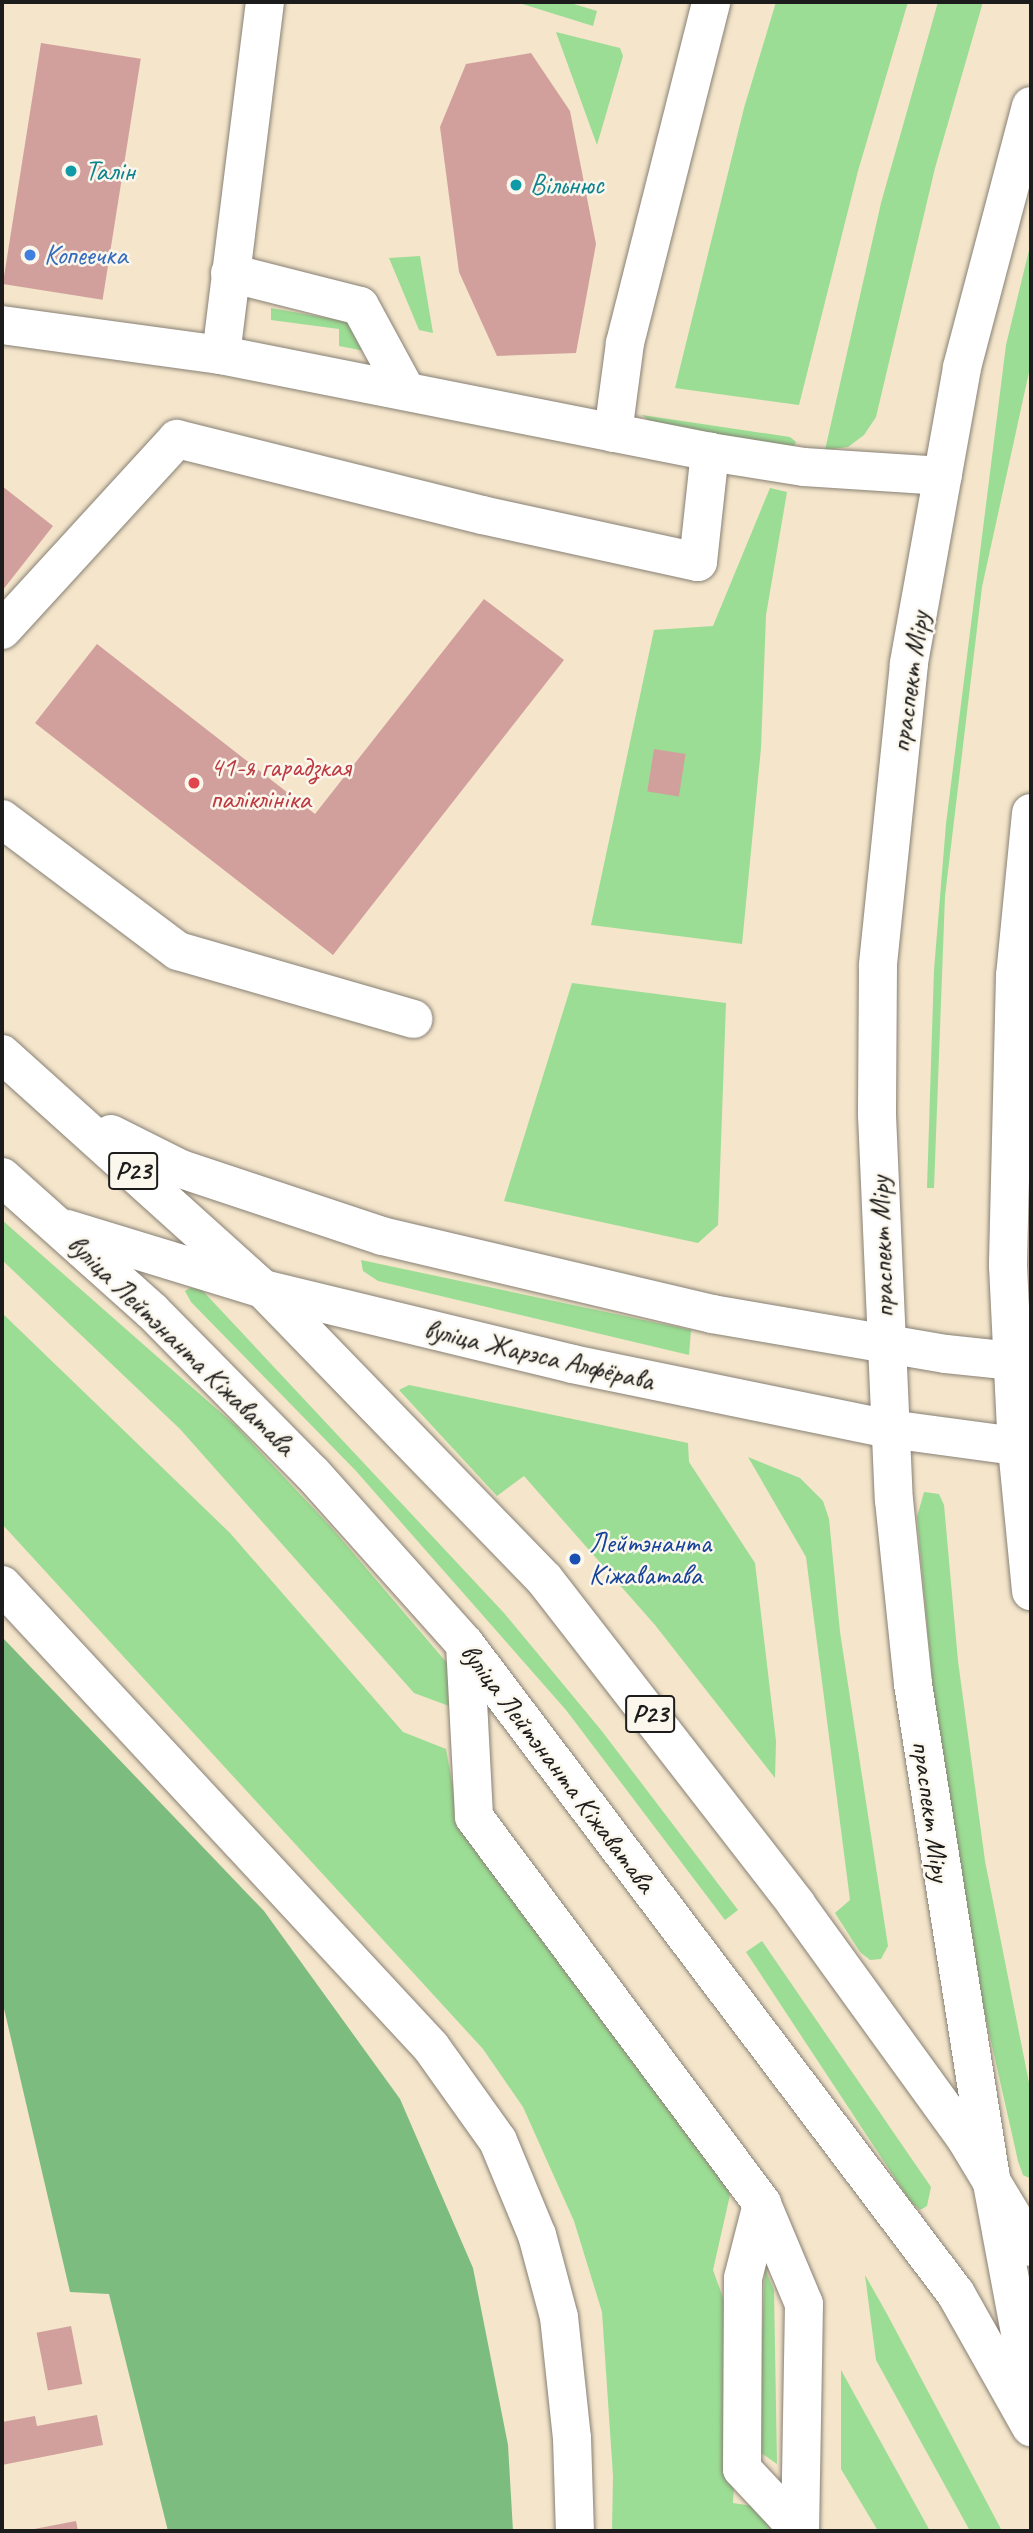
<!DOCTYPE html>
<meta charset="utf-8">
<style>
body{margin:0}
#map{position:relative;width:1033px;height:2533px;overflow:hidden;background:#f4e5cb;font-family:Caveat,sans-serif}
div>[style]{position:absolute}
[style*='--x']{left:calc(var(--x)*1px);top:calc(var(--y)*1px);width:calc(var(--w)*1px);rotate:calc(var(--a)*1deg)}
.green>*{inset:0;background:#9bdd94}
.forest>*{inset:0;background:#7cbc7e}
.building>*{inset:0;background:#d2a09c;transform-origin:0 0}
.roads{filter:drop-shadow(0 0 2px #888074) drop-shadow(0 0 2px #888074)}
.minor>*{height:38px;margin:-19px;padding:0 19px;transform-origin:19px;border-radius:19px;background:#fff}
.major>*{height:38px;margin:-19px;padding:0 19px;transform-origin:19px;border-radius:19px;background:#fff}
.dots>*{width:19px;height:19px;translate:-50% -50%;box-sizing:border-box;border:4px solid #fbf7ec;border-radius:50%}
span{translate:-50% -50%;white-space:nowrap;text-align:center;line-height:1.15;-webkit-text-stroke:5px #fbf7ec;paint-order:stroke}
.shield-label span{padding:2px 5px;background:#fbf7ec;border:2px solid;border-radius:5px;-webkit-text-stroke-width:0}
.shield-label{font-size:26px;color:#1c1c1c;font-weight:700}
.culture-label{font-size:28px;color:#0d838f}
.left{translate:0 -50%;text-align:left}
.shop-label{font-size:28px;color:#366cbe}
.street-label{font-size:28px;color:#1c1c1c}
.health-label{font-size:28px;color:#be3a42}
.transit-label{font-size:28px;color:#164399}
.frame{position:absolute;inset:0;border:4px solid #1c1c1c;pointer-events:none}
</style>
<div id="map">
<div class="green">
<div style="clip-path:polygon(516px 2px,567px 2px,597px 11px,593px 26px)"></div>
<div style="clip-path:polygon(776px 2px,908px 2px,858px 171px,799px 405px,675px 388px,744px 108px)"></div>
<div style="clip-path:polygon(938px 2px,983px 2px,935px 168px,876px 417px,864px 435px,848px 447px,825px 450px,881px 203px)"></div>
<div style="clip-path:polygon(556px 32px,620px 48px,623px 56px,597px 145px)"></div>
<div style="clip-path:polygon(1031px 242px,1031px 363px,982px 587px,945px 896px,934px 1188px,927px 1188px,934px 970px,946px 824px,1006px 345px)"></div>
<div style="clip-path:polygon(420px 256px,433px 333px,419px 330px,389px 258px)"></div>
<div style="clip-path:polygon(271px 308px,349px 322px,365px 351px,339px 346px,339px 329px,271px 320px)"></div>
<div style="clip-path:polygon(642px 415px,790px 437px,796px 442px,792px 450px,655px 425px)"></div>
<div style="clip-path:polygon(770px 488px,787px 492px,766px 615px,761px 748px,742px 944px,591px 925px,654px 630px,713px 626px)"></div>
<div style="clip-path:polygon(572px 983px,726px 1003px,718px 1225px,698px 1243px,504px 1201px)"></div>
<div style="clip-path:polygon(2px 1220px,236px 1426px,331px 1527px,447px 1663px,449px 1706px,414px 1693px,180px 1429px,2px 1260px)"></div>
<div style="clip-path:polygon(361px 1260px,691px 1330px,689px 1355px,378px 1281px,363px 1271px)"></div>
<div style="clip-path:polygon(190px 1288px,201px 1289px,504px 1613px,601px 1730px,738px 1910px,725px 1920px,566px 1710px,356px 1471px,191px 1302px,185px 1291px)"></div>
<div style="clip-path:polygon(2px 1313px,230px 1533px,403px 1732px,446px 1749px,457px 1809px,723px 2162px,730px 2195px,713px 2270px,734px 2328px,738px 2410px,733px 2503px,765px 2508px,771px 2531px,612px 2531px,613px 2476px,602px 2312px,574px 2221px,523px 2107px,483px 2049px,2px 1524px)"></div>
<div style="clip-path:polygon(409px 1385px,688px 1443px,689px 1462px,755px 1563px,776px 1741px,775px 1778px,655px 1625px,524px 1476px,497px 1496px,399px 1390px)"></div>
<div style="clip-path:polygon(748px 1457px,800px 1478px,823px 1501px,829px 1519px,840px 1632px,888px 1946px,881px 1959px,870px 1960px,860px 1952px,835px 1913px,850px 1900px,806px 1557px)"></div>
<div style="clip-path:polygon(924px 1492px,939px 1494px,944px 1505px,958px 1661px,985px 1861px,1031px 2093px,1031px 2179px,1023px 2175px,1018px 2161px,980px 1992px,933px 1689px,917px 1517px)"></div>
<div style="clip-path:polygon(762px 1941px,931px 2187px,927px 2206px,920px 2210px,910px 2201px,746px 1952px)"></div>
<div style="clip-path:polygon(765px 2269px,774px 2290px,777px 2464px,757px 2450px)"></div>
<div style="clip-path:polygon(865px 2275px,887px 2314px,1002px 2531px,970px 2531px,876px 2360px)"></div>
<div style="clip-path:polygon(841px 2370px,930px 2531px,878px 2531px,841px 2469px)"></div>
</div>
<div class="forest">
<div style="clip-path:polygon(2px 1637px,264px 1911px,400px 2099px,473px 2268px,508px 2445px,513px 2531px,168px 2531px,109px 2294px,70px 2292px,2px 2000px)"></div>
</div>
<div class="building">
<div style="left:41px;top:43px;width:101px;height:244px;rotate:9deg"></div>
<div style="clip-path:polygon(531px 53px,570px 111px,596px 244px,576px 353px,497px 356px,459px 272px,440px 127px,466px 64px)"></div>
<div style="clip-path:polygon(2px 486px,53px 526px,2px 591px)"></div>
<div style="clip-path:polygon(484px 599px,564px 660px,333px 955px,35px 723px,97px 644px,315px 814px)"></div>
<div style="left:654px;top:749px;width:32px;height:43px;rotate:9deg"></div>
<div style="left:71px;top:2326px;width:59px;height:35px;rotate:79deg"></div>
<div style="clip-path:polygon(97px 2415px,103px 2445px,2px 2465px,2px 2422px,35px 2416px,37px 2426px)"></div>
<div style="clip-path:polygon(76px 2521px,78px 2531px,30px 2531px,29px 2530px)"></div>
</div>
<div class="roads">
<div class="minor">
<div style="--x:230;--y:273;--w:134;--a:14.2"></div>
<div style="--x:360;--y:306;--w:94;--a:61.5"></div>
<div style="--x:2;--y:325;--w:221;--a:7.8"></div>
<div style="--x:221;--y:355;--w:499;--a:11.2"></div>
<div style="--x:710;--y:452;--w:95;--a:9.1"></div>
<div style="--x:804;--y:467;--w:139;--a:3.7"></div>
<div style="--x:221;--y:355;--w:356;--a:-82.9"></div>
<div style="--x:613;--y:433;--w:91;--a:-82.4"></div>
<div style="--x:625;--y:343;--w:352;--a:-75.8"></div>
<div style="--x:2;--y:630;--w:259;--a:-47.5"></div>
<div style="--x:177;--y:439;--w:314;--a:14"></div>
<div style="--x:482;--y:515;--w:221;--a:12.3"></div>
<div style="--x:698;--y:562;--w:111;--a:-83.8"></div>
<div style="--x:2;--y:819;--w:220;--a:36.9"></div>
<div style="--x:178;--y:951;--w:245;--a:16.1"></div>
<div style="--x:2;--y:1585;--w:630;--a:47.12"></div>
<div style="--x:431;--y:2047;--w:115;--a:54.5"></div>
<div style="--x:498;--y:2141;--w:102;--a:67.5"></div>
<div style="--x:537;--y:2235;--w:85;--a:75"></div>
<div style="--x:559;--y:2317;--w:122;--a:83.9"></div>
<div style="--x:572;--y:2438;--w:93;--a:88.2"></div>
<div style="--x:465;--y:1644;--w:173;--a:87"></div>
<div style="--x:474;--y:1817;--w:482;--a:53.3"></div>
<div style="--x:762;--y:2204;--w:108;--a:67.2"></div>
<div style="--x:804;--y:2304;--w:227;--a:91"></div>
<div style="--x:762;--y:2204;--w:76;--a:104.4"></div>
<div style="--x:743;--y:2278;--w:191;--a:90.3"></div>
<div style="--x:742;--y:2469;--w:85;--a:46.9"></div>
</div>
<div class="major">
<div style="--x:1031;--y:106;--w:271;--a:104.8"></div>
<div style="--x:962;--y:368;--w:301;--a:100.2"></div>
<div style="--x:909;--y:664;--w:304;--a:95.9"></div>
<div style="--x:878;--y:966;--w:149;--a:90.4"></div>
<div style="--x:877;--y:1115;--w:385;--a:87.5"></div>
<div style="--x:894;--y:1500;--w:185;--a:84.1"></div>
<div style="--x:913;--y:1684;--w:500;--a:81.03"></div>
<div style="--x:991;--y:2178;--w:217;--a:79.4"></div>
<div style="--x:1031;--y:813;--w:163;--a:95.6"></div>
<div style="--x:1015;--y:975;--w:291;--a:91.4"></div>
<div style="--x:1008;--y:1266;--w:182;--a:87.2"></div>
<div style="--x:1017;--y:1448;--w:144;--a:84.4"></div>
<div style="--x:2;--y:1054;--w:351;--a:42"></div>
<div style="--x:263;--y:1289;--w:405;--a:45.9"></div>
<div style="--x:545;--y:1580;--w:410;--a:52.2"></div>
<div style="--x:796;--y:1904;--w:290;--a:54.1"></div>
<div style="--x:966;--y:2139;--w:126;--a:59"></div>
<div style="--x:111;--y:1134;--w:78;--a:26.6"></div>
<div style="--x:181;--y:1169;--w:212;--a:18.4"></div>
<div style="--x:382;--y:1236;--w:339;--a:13.3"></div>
<div style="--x:712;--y:1314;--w:237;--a:9.7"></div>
<div style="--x:946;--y:1354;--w:85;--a:6"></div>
<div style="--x:2;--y:1177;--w:201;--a:41.8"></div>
<div style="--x:152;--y:1311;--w:228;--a:45.4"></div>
<div style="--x:312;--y:1473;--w:229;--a:48.2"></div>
<div style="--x:465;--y:1644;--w:815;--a:52.93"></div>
<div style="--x:956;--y:2294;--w:153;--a:60.6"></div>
<div style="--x:67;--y:1229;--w:205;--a:17"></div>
<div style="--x:263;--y:1289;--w:318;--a:13.6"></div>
<div style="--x:572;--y:1364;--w:325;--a:11.6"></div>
<div style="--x:890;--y:1429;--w:142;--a:7.7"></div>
</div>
</div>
<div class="dots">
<div style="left:71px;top:171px;background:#0f9aa8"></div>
<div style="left:516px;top:185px;background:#0f9aa8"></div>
<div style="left:30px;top:255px;background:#3f7fe0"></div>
<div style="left:194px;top:783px;background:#e0444e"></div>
<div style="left:575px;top:1559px;background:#1a4fb4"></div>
</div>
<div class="shield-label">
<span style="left:133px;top:1171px">Р23</span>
<span style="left:650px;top:1714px">Р23</span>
</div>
<div class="culture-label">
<span class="left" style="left:85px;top:171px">Талін</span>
<span class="left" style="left:530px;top:185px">Вільнюс</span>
</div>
<div class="shop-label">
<span class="left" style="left:44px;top:255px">Копеечка</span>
</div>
<div class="street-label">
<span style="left:910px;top:682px;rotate:-82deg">праспект Міру</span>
<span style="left:882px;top:1247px;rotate:-92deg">праспект Міру</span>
<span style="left:181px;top:1345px;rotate:44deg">вуліца Лейтэнанта Кіжаватава</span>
<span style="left:539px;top:1355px;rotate:13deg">вуліца Жарэса Алфёрава</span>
<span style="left:558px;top:1768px;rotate:53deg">вуліца Лейтэнанта Кіжаватава</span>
<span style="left:931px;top:1811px;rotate:82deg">праспект Міру</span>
</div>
<div class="health-label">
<span class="left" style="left:210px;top:783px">41-я гарадзкая<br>паліклініка</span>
</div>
<div class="transit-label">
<span class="left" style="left:589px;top:1559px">Лейтэнанта<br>Кіжаватава</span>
</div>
<div class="frame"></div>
</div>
